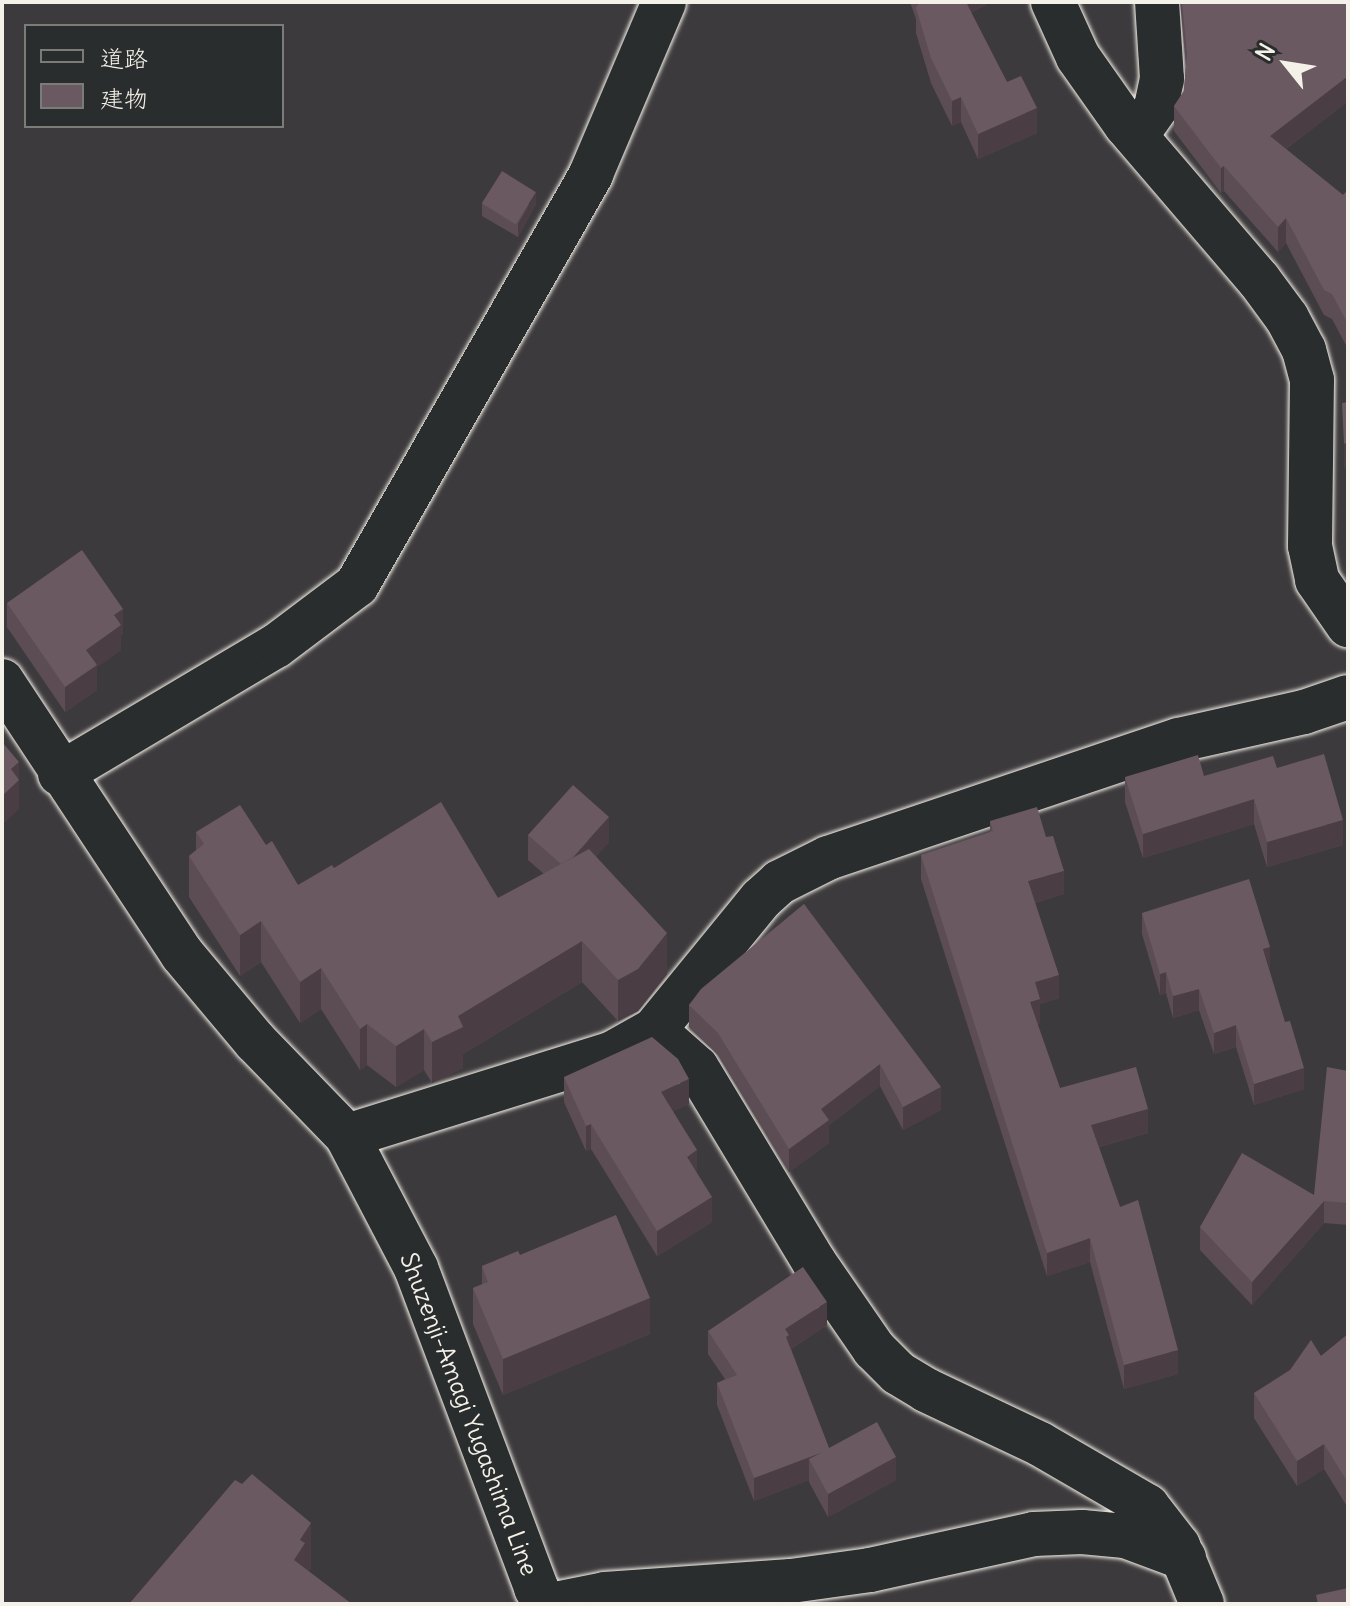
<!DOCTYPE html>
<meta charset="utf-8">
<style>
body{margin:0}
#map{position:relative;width:1350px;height:1606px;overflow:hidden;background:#3d3a3d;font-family:Delius,"Klee One",sans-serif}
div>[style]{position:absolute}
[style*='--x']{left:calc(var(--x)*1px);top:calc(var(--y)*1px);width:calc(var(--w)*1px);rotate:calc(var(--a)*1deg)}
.roads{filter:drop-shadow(0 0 2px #f4f1e8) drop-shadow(0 0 2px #f4f1e8)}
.street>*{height:44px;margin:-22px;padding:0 22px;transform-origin:22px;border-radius:22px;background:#2a2d2e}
.secondary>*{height:44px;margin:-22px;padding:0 22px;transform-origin:22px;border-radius:22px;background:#2a2d2e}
.wall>*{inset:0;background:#5b4d53}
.shaded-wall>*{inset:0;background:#4a3e44}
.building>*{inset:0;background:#6a5961;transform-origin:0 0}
span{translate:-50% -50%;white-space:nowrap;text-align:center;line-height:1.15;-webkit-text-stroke:8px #2a2d2e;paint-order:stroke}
.street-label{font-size:24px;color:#f4f1e8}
.frame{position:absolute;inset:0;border:4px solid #f4f1e8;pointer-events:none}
.legend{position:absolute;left:24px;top:24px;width:260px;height:104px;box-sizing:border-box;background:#2a2d2e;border:2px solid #7b7b78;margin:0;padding:10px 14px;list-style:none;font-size:24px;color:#f4f1e8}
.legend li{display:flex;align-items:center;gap:16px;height:40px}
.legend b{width:40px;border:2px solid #7b7b78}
.north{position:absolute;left:1246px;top:24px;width:80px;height:80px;-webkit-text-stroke:6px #2a2d2e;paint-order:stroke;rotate:300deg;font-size:22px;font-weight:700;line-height:32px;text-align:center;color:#f4f1e8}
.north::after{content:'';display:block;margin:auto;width:28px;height:36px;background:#f4f1e8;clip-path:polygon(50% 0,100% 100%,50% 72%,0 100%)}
</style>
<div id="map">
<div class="roads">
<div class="street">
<div style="--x:1053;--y:2;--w:60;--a:65.6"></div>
<div style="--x:1078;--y:57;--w:83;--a:54.8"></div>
<div style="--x:1126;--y:125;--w:204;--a:49.4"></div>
<div style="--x:1259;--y:280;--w:47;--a:53.6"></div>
<div style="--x:1287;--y:318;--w:36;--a:62"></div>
<div style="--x:1304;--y:350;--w:31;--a:75"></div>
<div style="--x:1312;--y:380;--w:166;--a:90.7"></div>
<div style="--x:1310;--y:546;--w:35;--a:78"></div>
<div style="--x:1317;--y:580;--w:55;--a:55.4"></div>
<div style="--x:1136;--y:136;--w:35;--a:-55"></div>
<div style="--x:1156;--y:107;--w:29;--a:-78"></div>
<div style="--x:1162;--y:79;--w:77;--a:-93.7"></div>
<div style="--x:60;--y:774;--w:251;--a:-30.7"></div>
<div style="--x:276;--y:646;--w:101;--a:-37"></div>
<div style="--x:357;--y:585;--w:473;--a:-60.3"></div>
<div style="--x:591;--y:174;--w:187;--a:-67"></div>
<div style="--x:654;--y:1030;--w:57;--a:41.5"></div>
<div style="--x:697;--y:1068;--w:227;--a:58.9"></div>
<div style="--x:814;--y:1262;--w:106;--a:55.4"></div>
<div style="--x:874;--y:1349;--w:34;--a:45"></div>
<div style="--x:898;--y:1373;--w:33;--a:31"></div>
<div style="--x:926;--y:1390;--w:126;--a:25.3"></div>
<div style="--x:1040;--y:1444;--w:124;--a:30.1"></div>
<div style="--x:1147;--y:1506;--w:51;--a:52.2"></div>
<div style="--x:1178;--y:1546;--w:63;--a:67.5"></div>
<div style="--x:347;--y:1136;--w:279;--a:-17.3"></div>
<div style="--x:613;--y:1053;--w:47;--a:-29.3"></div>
<div style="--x:654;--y:1030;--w:169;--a:-50.8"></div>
<div style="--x:761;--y:899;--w:25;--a:-42"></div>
<div style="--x:780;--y:882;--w:54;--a:-26.6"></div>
<div style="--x:828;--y:858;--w:370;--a:-18.6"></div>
<div style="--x:1179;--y:740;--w:128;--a:-12.6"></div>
<div style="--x:1304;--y:712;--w:46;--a:-18.8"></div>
<div style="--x:555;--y:1604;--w:51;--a:-11.3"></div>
<div style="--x:605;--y:1594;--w:186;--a:-4"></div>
<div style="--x:791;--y:1581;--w:80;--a:-7.9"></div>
<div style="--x:870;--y:1570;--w:168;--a:-12.4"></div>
<div style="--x:1034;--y:1534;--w:48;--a:-2.4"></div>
<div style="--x:1082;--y:1532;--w:43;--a:5.3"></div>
<div style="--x:1125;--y:1536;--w:63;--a:20.4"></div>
</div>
<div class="secondary">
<div style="--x:2;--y:681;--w:327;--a:56.6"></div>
<div style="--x:182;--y:954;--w:114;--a:50"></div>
<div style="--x:255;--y:1041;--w:132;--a:45.9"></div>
<div style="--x:347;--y:1136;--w:149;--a:62.4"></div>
<div style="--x:416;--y:1268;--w:342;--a:69.4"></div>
<div style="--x:536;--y:1588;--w:18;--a:61"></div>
</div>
</div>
<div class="wall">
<div style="clip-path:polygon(910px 2px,991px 2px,971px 13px,1007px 82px,1037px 133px,978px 159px,961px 122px,952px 126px,931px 83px,916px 33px,916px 19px)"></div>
<div style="clip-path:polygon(1180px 2px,1348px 2px,1348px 101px,1286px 149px,1343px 195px,1348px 190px,1348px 349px,1332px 319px,1324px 315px,1286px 243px,1278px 252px,1224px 191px,1221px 193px,1174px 131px,1174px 106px,1184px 91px,1186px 66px)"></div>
<div style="clip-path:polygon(482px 203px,536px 204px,518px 237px,482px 216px)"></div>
<div style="clip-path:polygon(7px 603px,123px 634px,121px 635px,121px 650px,97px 667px,97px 690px,65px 712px,7px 627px)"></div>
<div style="clip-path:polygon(1277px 768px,1343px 845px,1267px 867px,1254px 824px,1143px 858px,1125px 802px,1125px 777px,1204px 776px)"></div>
<div style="clip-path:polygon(990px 821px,1064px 894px,1035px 903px,1059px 998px,1040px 1004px,1040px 1023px,1037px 1024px,1060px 1088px,1148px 1133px,1099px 1147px,1178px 1374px,1124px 1389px,1090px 1262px,1047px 1276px,921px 879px,921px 855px,990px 832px)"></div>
<div style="clip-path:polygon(196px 832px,266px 845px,298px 885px,334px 868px,498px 898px,544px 874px,528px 860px,528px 835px,609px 842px,596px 856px,667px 974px,638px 1011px,618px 1021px,582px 982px,463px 1054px,463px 1068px,432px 1083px,424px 1070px,396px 1087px,367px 1065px,360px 1070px,321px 1009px,300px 1023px,261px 962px,240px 976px,189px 897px,189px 856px,196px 850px)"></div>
<div style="clip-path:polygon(804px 904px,941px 1110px,903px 1130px,880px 1086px,829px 1125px,829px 1143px,789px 1172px,718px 1055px,689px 1027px,689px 1005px)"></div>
<div style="clip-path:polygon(1142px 913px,1304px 1089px,1254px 1105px,1236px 1047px,1214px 1054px,1199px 1010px,1173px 1018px,1166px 993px,1160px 995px,1142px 934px)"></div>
<div style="clip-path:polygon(1348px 1071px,1348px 1225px,1324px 1223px,1252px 1305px,1200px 1250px,1200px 1227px,1314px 1195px)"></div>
<div style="clip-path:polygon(564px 1077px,689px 1104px,673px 1111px,697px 1173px,712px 1222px,657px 1256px,591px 1149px,586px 1151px,564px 1102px)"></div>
<div style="clip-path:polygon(520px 1255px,650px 1334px,503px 1395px,473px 1324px,473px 1288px,482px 1284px,482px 1266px)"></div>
<div style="clip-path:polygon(827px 1325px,791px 1349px,829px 1448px,896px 1480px,828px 1517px,809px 1482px,809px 1480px,754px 1501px,717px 1405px,717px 1383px,725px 1379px,708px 1354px,708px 1331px)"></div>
<div style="clip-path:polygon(1348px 1334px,1348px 1508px,1324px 1469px,1297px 1486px,1254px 1418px,1254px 1393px,1321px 1356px)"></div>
</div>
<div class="shaded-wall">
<div style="clip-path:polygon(962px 2px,991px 2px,962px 18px)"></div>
<div style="clip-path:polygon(1348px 76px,1348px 101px,1270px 161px,1270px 136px)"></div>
<div style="clip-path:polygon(961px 97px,961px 122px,952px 126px,952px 101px)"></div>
<div style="clip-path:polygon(1037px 108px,1037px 133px,978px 159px,978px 134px)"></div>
<div style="clip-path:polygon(1224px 166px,1224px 191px,1221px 193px,1221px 168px)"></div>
<div style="clip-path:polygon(536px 192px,536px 204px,518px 237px,518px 224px)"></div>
<div style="clip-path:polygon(1286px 218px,1286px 243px,1278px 252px,1278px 227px)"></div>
<div style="clip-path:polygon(1348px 442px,1348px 467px,1344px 469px,1344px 444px)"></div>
<div style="clip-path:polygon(123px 609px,123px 634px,121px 635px,121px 650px,97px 667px,97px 690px,65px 712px,65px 687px,86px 650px,114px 615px)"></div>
<div style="clip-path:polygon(19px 762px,19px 809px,2px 825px,2px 796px,11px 769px)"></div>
<div style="clip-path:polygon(1254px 799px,1254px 824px,1143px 858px,1143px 834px)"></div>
<div style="clip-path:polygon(609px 817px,609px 842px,565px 892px,565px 867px)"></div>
<div style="clip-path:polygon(1343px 820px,1343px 845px,1267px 867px,1267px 842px)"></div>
<div style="clip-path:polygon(1064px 871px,1064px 894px,1028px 905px,1028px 881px)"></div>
<div style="clip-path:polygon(261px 921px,261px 962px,240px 976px,240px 935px)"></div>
<div style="clip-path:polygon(667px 933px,667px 974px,638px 1011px,618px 1021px,618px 980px)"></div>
<div style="clip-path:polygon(582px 941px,582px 982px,463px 1054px,463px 1068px,432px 1083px,432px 1042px,458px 1016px)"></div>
<div style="clip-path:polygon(1270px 947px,1270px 969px,1263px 949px)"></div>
<div style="clip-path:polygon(321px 968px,321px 1009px,300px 1023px,300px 982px)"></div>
<div style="clip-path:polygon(1166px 972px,1166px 993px,1160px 995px,1160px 974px)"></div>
<div style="clip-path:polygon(1059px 975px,1059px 998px,1040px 1004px,1040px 1023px,1030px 1026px,1030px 1002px,1035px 982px)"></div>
<div style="clip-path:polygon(1199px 989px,1199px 1010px,1173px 1018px,1173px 996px)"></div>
<div style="clip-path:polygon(367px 1024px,367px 1065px,360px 1070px,360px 1029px)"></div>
<div style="clip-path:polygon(1236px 1025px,1236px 1047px,1214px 1054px,1214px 1033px)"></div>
<div style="clip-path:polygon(424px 1029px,424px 1070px,396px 1087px,396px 1046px)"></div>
<div style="clip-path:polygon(880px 1064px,880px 1086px,829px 1125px,829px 1143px,789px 1172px,789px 1149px,821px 1109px)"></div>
<div style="clip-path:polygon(1304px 1068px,1304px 1089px,1254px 1105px,1254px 1084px)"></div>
<div style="clip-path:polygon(689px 1079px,689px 1104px,661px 1116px,661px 1092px)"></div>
<div style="clip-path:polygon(941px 1087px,941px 1110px,903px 1130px,903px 1107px)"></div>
<div style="clip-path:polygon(1148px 1109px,1148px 1133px,1091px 1149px,1091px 1125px)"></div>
<div style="clip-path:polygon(591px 1124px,591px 1149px,586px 1151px,586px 1126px)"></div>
<div style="clip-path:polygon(697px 1150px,697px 1175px,687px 1157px)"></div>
<div style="clip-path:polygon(712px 1197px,712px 1222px,657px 1256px,657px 1231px)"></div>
<div style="clip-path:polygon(1324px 1201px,1324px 1223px,1252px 1305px,1252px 1282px)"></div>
<div style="clip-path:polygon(1090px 1238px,1090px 1262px,1047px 1276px,1047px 1253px)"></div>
<div style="clip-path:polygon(650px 1298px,650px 1334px,503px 1395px,503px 1359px)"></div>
<div style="clip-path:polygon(827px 1302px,827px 1325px,789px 1350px,789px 1358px,785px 1329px)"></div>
<div style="clip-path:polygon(1178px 1350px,1178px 1374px,1124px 1389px,1124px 1365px)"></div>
<div style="clip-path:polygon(1324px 1444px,1324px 1469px,1297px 1486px,1297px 1461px)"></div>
<div style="clip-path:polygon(823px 1452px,809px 1459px,809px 1480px,754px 1501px,754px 1478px)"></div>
<div style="clip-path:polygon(896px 1457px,896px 1480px,828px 1517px,828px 1494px)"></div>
<div style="clip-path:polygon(311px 1523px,311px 1569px,305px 1578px,294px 1560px,300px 1540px)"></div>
</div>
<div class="building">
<div style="clip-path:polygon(919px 2px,966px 2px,1007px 82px,1021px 76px,1037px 108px,978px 134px,961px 97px,952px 101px,931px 58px,916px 8px)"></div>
<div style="clip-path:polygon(1182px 2px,1348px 2px,1348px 76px,1270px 136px,1343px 195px,1348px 190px,1348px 324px,1332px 294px,1324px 290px,1286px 218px,1278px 227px,1224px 166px,1221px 168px,1174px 106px,1184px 91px,1187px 53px)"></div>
<div style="left:502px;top:171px;width:40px;height:38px;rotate:32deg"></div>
<div style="clip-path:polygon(1348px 402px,1348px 442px,1344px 444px,1342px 403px)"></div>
<div style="clip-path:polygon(82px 550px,123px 609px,114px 615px,121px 625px,86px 650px,97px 665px,65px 687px,7px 603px)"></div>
<div style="clip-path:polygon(2px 742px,19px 762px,11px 769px,19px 780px,2px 796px)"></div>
<div style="clip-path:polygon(1324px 754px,1343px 820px,1267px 842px,1254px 799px,1143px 834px,1125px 777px,1198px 755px,1204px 776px,1273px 756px,1277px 768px)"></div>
<div style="clip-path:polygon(573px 785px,609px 817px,573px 857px,561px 864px,528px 835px)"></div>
<div style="clip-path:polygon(441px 802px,498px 898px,589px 849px,667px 933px,638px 969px,618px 980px,582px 941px,458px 1016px,463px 1027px,432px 1042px,424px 1029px,396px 1046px,367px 1024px,360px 1029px,321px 968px,300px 982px,261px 921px,240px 935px,189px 856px,204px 844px,196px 832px,240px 805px,266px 845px,272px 841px,298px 885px,332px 865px,334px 868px)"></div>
<div style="clip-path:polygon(1037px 807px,1046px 837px,1053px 836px,1064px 871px,1028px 881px,1059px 975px,1035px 982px,1040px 999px,1030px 1002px,1060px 1088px,1136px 1067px,1148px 1109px,1091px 1125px,1120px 1207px,1138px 1200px,1178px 1350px,1124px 1365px,1090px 1238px,1047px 1253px,921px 855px,993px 831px,990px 821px)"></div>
<div style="clip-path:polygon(1249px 879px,1270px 947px,1263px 949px,1285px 1022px,1290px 1021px,1304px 1068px,1254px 1084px,1236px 1025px,1214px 1033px,1199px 989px,1173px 996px,1166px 972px,1160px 974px,1142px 913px)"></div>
<div style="clip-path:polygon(804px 904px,941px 1087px,903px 1107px,880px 1064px,821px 1109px,829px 1120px,789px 1149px,718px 1033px,689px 1005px,701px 989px)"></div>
<div style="clip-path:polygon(652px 1037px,678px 1059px,689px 1079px,661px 1092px,697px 1150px,687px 1157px,712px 1197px,657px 1231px,591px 1124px,586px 1126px,564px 1077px)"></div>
<div style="clip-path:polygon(1327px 1067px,1348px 1071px,1348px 1203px,1324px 1201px,1252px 1282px,1200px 1227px,1242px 1153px,1314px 1195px)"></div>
<div style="clip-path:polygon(616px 1215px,650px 1298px,503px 1359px,473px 1288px,488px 1282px,482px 1266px,518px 1251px,520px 1255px)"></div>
<div style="clip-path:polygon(803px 1267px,827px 1302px,785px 1329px,789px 1335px,786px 1337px,829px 1448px,877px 1422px,896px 1457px,828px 1494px,809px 1459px,823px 1452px,754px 1478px,717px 1383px,737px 1375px,708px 1331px)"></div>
<div style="clip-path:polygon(1348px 1334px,1348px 1402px,1346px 1404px,1348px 1407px,1348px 1483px,1324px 1444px,1297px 1461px,1254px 1393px,1290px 1370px,1311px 1340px,1321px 1356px)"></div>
<div style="clip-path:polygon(252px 1474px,311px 1523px,300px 1540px,305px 1543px,294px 1560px,352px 1604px,129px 1604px,235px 1480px,242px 1484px)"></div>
<div style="clip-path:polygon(1348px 1588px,1348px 1604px,1318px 1604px,1316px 1595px)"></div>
</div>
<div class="street-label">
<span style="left:469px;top:1414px;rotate:69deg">Shuzenji-Amagi Yugashima Line</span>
</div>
<div class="frame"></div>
<ul class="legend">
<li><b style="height:10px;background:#2a2d2e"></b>道路</li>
<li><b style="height:22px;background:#6a5961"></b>建物</li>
</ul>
<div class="north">N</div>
</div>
